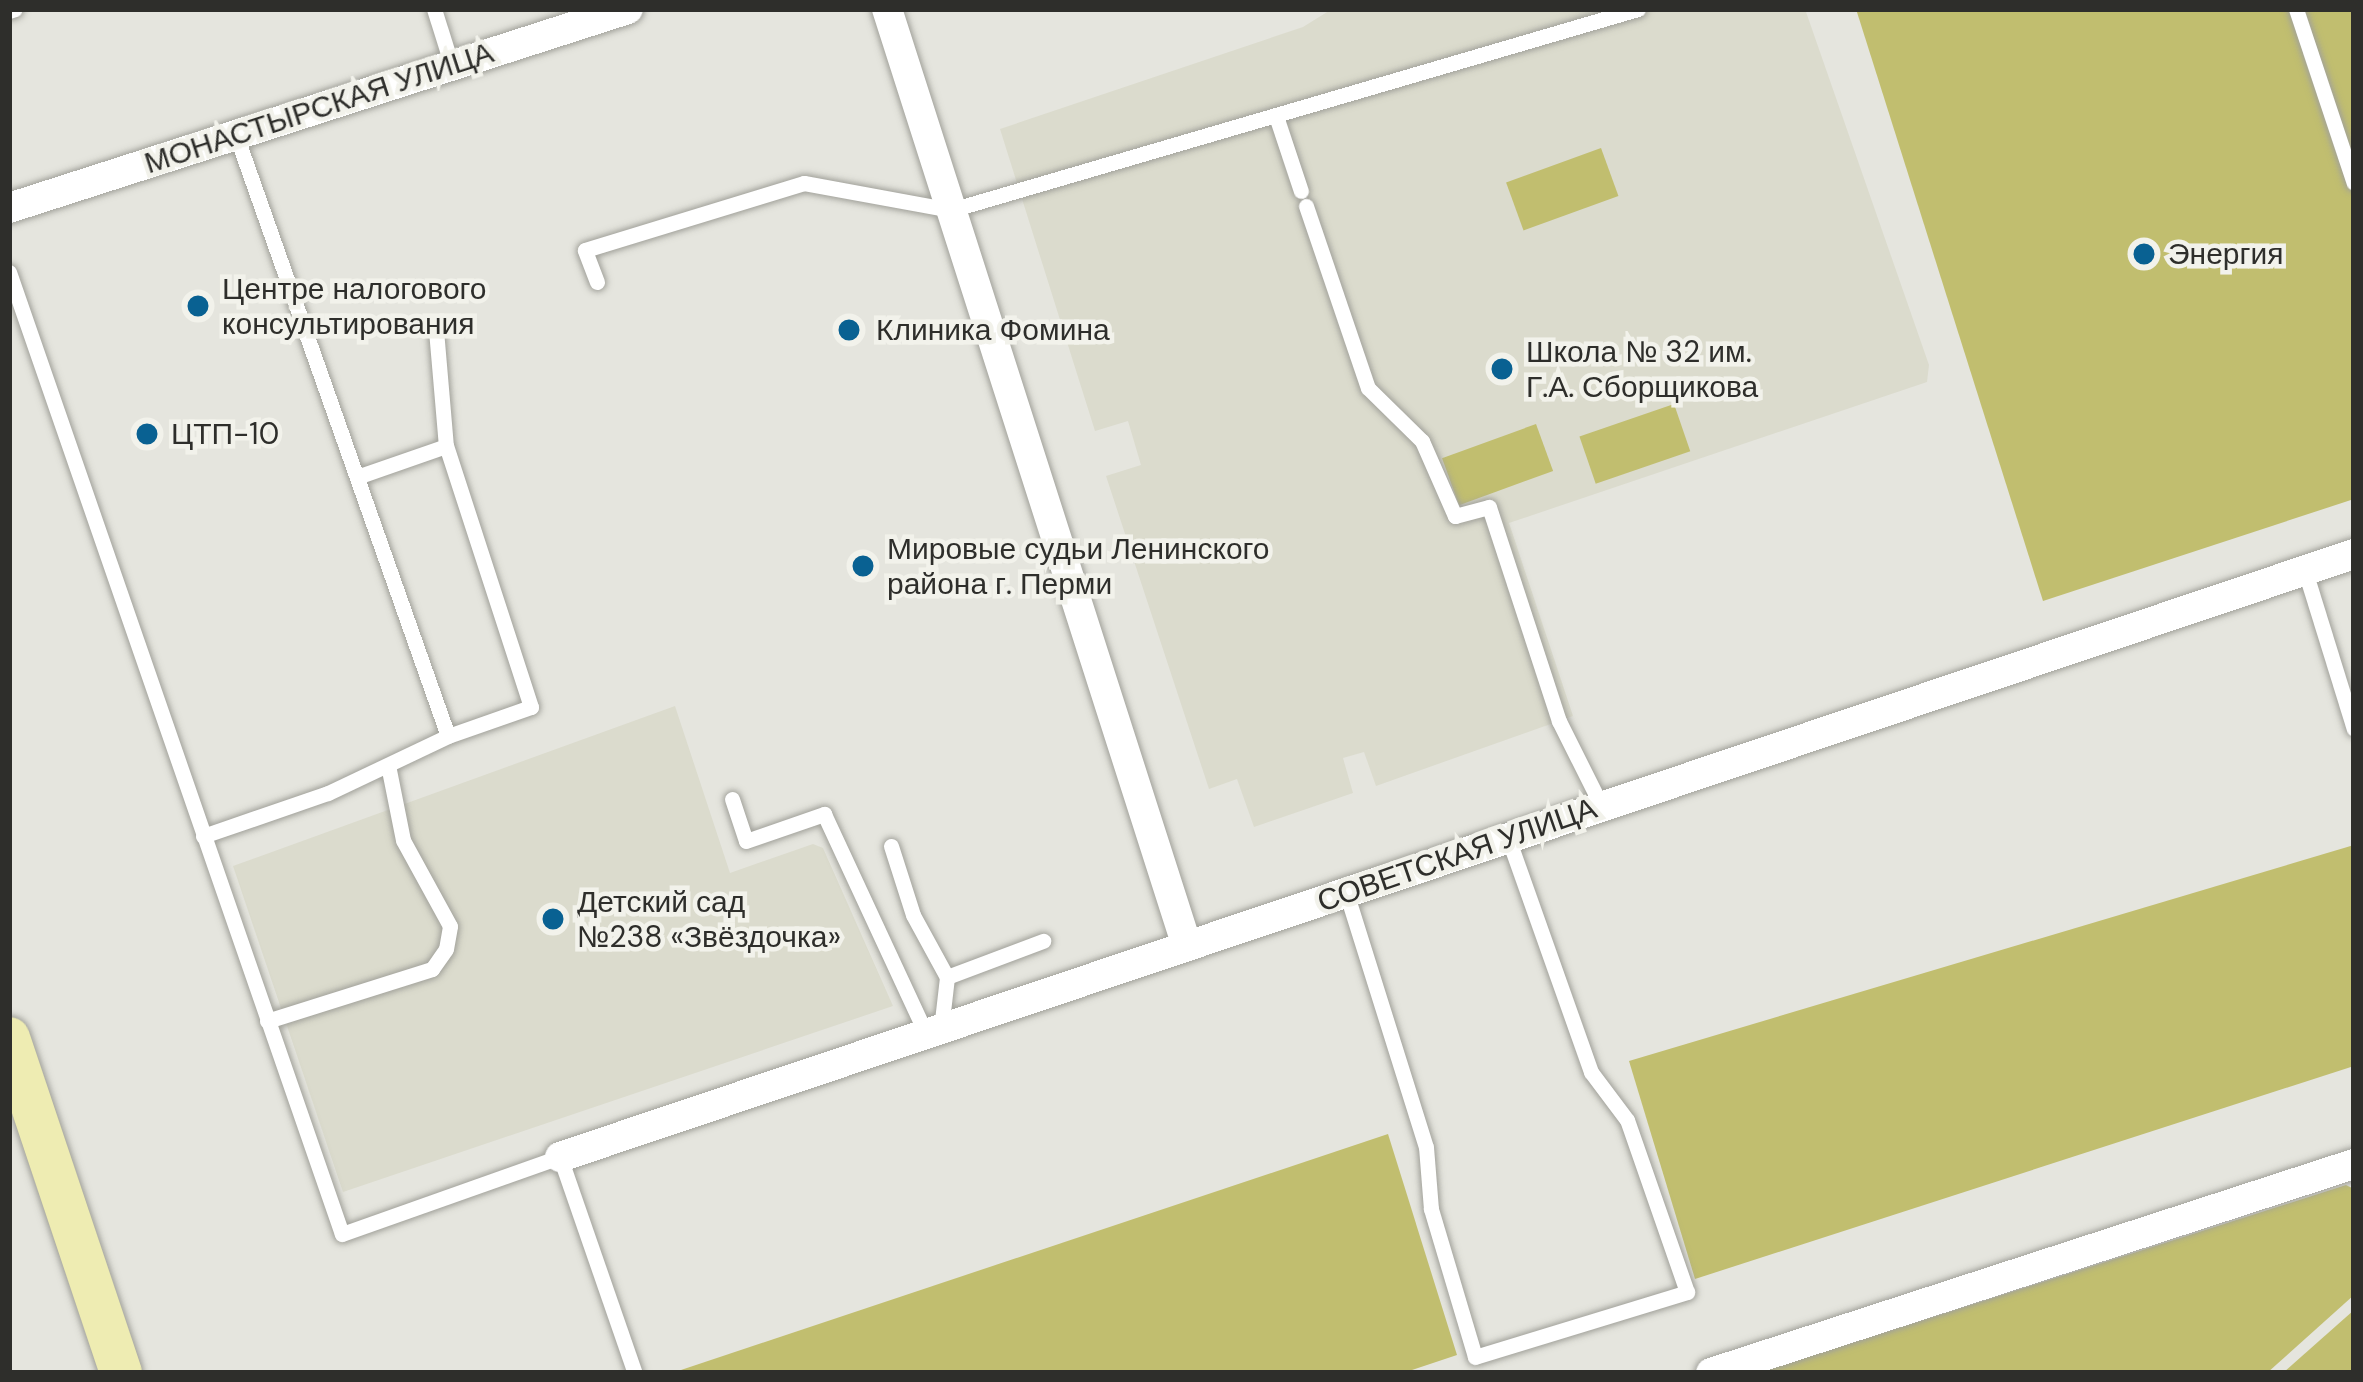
<!DOCTYPE html>
<meta charset="utf-8">
<style>
body{margin:0}
#map{position:relative;width:2363px;height:1382px;overflow:hidden;background:#e5e5de;font-family:"DM Sans",sans-serif}
div>[style]{position:absolute}
[style*='--x']{left:calc(var(--x)*1px);top:calc(var(--y)*1px);width:calc(var(--w)*1px);rotate:calc(var(--a)*1deg)}
.built>*{inset:0;background:#dbdbcd}
.green>*{inset:0;background:#c1be6f;transform-origin:0 0}
.roads{filter:drop-shadow(0 0 3px #a1a19a) drop-shadow(0 0 3px #a1a19a)}
.lane>*{height:15px;margin:-7.5px;padding:0 7.5px;transform-origin:7.5px;border-radius:7.5px;background:#fff}
.street>*{height:30px;margin:-15px;padding:0 15px;transform-origin:15px;border-radius:15px;background:#fff}
.secondary>*{height:42px;margin:-21px;padding:0 21px;transform-origin:21px;border-radius:21px;background:#eeecb2}
.dots>*{width:33px;height:33px;translate:-50% -50%;box-sizing:border-box;border:6px solid #f2f2eb;border-radius:50%}
span{translate:-50% -50%;white-space:nowrap;text-align:center;line-height:1.15;-webkit-text-stroke:9px #f2f2eb;paint-order:stroke}
.street-label{font-size:30px;color:#2e2e2b}
.poi-label{font-size:30px;color:#2e2e2b}
.left{translate:0 -50%;text-align:left}
.frame{position:absolute;inset:0;border:12px solid #2e2e2b;pointer-events:none}
</style>
<div id="map">
<div class="built">
<div style="clip-path:polygon(1332px 9px,1805px 9px,1929px 365px,1927px 382px,1509px 523px,1573px 716px,1376px 786px,1364px 752px,1343px 758px,1353px 793px,1254px 827px,1237px 779px,1209px 789px,1106px 476px,1141px 465px,1128px 421px,1095px 431px,1000px 129px,1303px 27px)"></div>
<div style="clip-path:polygon(675px 706px,730px 873px,813px 844px,823px 848px,893px 1006px,343px 1192px,233px 866px)"></div>
</div>
<div class="green">
<div style="clip-path:polygon(1856px 9px,2354px 9px,2354px 499px,2043px 601px)"></div>
<div style="left:1601px;top:148px;width:51px;height:101px;rotate:70deg"></div>
<div style="left:1674px;top:404px;width:50px;height:100px;rotate:71deg"></div>
<div style="left:1536px;top:424px;width:50px;height:100px;rotate:70deg"></div>
<div style="clip-path:polygon(2354px 845px,2354px 1066px,1695px 1279px,1629px 1061px)"></div>
<div style="clip-path:polygon(1388px 1134px,1457px 1355px,1403px 1373px,672px 1373px)"></div>
<div style="clip-path:polygon(2346px 1185px,2354px 1189px,2354px 1295px,2267px 1373px,1758px 1373px)"></div>
<div style="clip-path:polygon(2354px 1310px,2354px 1373px,2283px 1373px)"></div>
</div>
<div class="roads">
<div class="lane">
<div style="--x:434;--y:9;--w:60;--a:72.5"></div>
<div style="--x:2296;--y:9;--w:183;--a:71.6"></div>
<div style="--x:9;--y:11;--w:6;--a:-18"></div>
<div style="--x:1276;--y:116;--w:79;--a:71.6"></div>
<div style="--x:236;--y:135;--w:637;--a:70.57"></div>
<div style="--x:448;--y:736;--w:88;--a:-19.3"></div>
<div style="--x:531;--y:707;--w:274;--a:-108"></div>
<div style="--x:446;--y:446;--w:91;--a:160.8"></div>
<div style="--x:1306;--y:206;--w:192;--a:71.2"></div>
<div style="--x:1368;--y:388;--w:76;--a:44.5"></div>
<div style="--x:1422;--y:441;--w:82;--a:66.3"></div>
<div style="--x:1455;--y:516;--w:35;--a:-15"></div>
<div style="--x:1489;--y:507;--w:225;--a:71.9"></div>
<div style="--x:1559;--y:721;--w:96;--a:63.4"></div>
<div style="--x:9;--y:272;--w:1018;--a:70.91"></div>
<div style="--x:342;--y:1234;--w:231;--a:-19.5"></div>
<div style="--x:560;--y:1157;--w:229;--a:70.9"></div>
<div style="--x:597;--y:282;--w:34;--a:-111"></div>
<div style="--x:585;--y:250;--w:229;--a:-17"></div>
<div style="--x:804;--y:183;--w:149;--a:10.4"></div>
<div style="--x:951;--y:210;--w:716;--a:-16.31"></div>
<div style="--x:436;--y:330;--w:116;--a:85.1"></div>
<div style="--x:2305;--y:571;--w:165;--a:72.8"></div>
<div style="--x:732;--y:799;--w:44;--a:71.6"></div>
<div style="--x:746;--y:841;--w:83;--a:-19.1"></div>
<div style="--x:824;--y:814;--w:242;--a:65.1"></div>
<div style="--x:203;--y:836;--w:132;--a:-19"></div>
<div style="--x:328;--y:793;--w:133;--a:-25.4"></div>
<div style="--x:891;--y:846;--w:72;--a:72.3"></div>
<div style="--x:913;--y:915;--w:71;--a:61.3"></div>
<div style="--x:1346;--y:892;--w:267;--a:72.6"></div>
<div style="--x:1426;--y:1147;--w:62;--a:85.4"></div>
<div style="--x:1431;--y:1209;--w:154;--a:73.4"></div>
<div style="--x:1475;--y:1357;--w:222;--a:-17"></div>
<div style="--x:1687;--y:1292;--w:182;--a:-109.2"></div>
<div style="--x:1627;--y:1120;--w:60;--a:-126.9"></div>
<div style="--x:1591;--y:1072;--w:248;--a:-109.5"></div>
<div style="--x:267;--y:1021;--w:173;--a:-17.5"></div>
<div style="--x:432;--y:969;--w:24;--a:-55"></div>
<div style="--x:446;--y:949;--w:23;--a:-80"></div>
<div style="--x:450;--y:926;--w:98;--a:-118.7"></div>
<div style="--x:403;--y:840;--w:76;--a:-101.3"></div>
<div style="--x:941;--y:1029;--w:52;--a:-83.4"></div>
<div style="--x:947;--y:977;--w:103;--a:-20.6"></div>
</div>
<div class="street">
<div style="--x:887;--y:9;--w:984;--a:72.25"></div>
<div style="--x:9;--y:208;--w:650;--a:-17.82"></div>
<div style="--x:560;--y:1157;--w:1893;--a:-18.58"></div>
<div style="--x:1711;--y:1373;--w:676;--a:-18.01"></div>
</div>
<div class="secondary">
<div style="--x:9;--y:1038;--w:353;--a:71.5"></div>
</div>
</div>
<div class="dots">
<div style="left:2144px;top:254px;background:#096192"></div>
<div style="left:198px;top:306px;background:#096192"></div>
<div style="left:849px;top:330px;background:#096192"></div>
<div style="left:1502px;top:369px;background:#096192"></div>
<div style="left:147px;top:434px;background:#096192"></div>
<div style="left:863px;top:566px;background:#096192"></div>
<div style="left:553px;top:919px;background:#096192"></div>
</div>
<div class="street-label">
<span style="left:319px;top:108px;rotate:-18deg">МОНАСТЫРСКАЯ УЛИЦА</span>
<span style="left:1457px;top:855px;rotate:-19deg">СОВЕТСКАЯ УЛИЦА</span>
</div>
<div class="poi-label">
<span class="left" style="left:2168px;top:254px">Энергия</span>
<span class="left" style="left:222px;top:306px">Центре налогового<br>консультирования</span>
<span class="left" style="left:876px;top:330px">Клиника Фомина</span>
<span class="left" style="left:1526px;top:369px">Школа № 32 им.<br>Г.А. Сборщикова</span>
<span class="left" style="left:171px;top:434px">ЦТП-10</span>
<span class="left" style="left:887px;top:566px">Мировые судьи Ленинского<br>района г. Перми</span>
<span class="left" style="left:577px;top:919px">Детский сад<br>№238 «Звёздочка»</span>
</div>
<div class="frame"></div>
</div>
